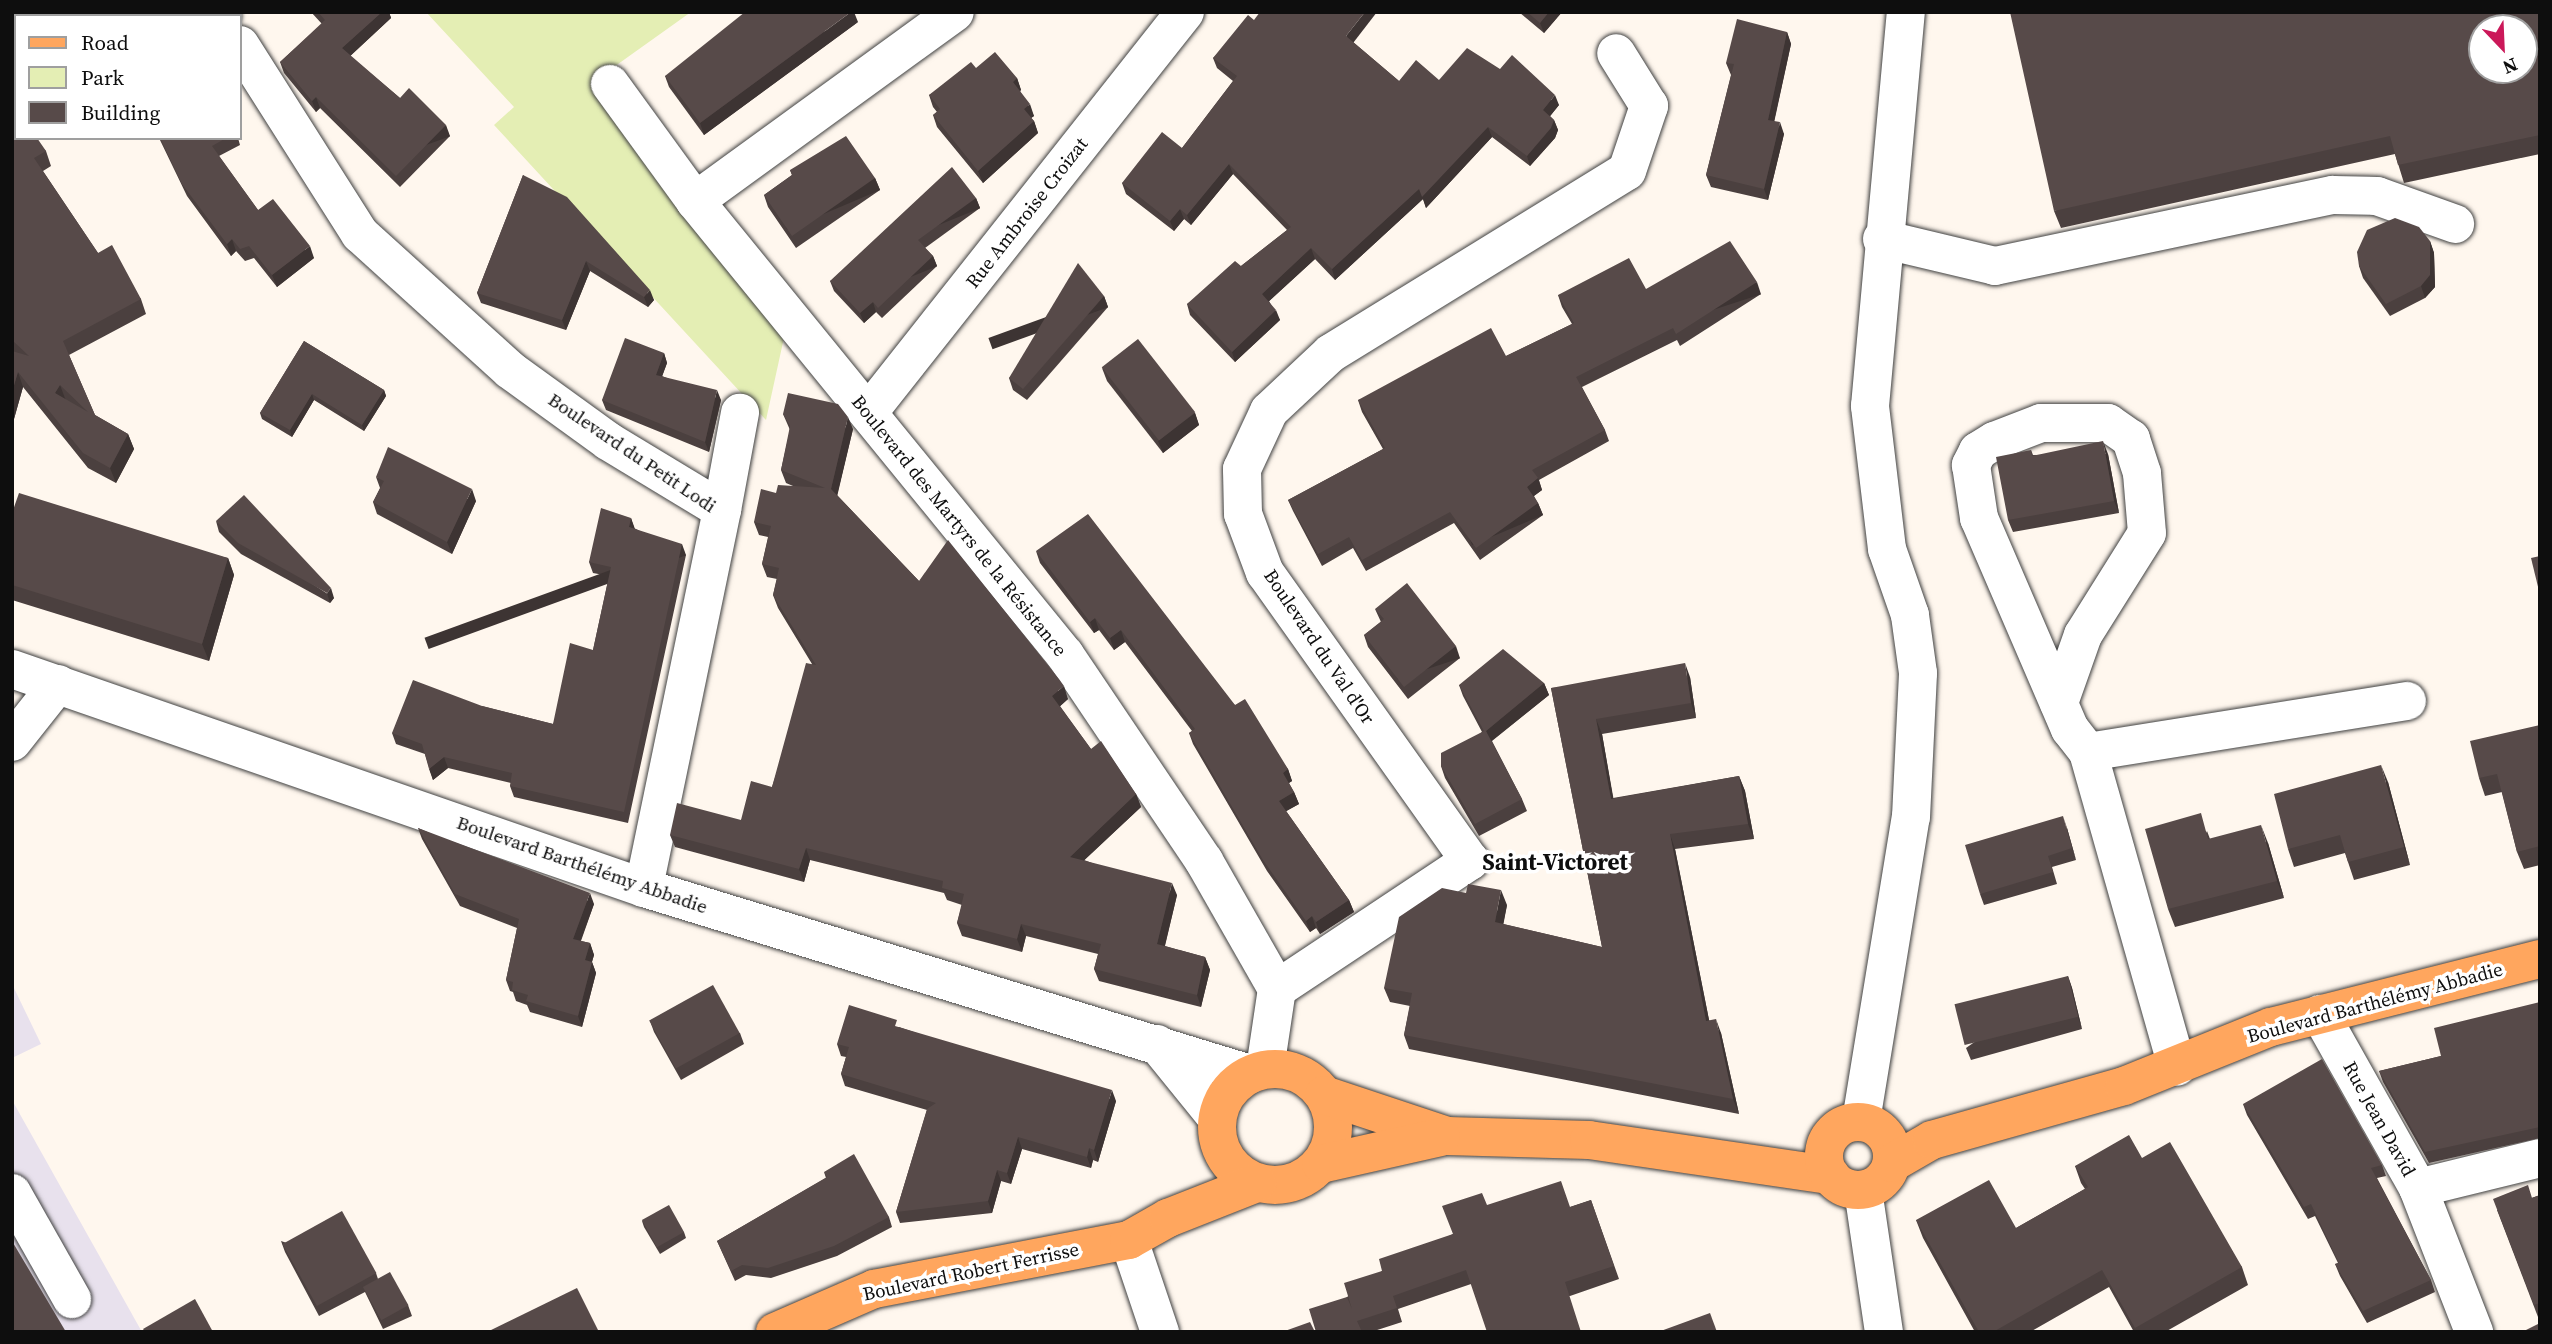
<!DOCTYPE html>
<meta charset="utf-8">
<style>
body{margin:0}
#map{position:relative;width:2552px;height:1344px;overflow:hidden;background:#fff7ee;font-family:"Source Serif 4",serif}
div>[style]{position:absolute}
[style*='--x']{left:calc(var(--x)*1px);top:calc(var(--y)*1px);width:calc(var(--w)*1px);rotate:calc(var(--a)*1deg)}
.industrial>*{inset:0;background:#e8e1ed}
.green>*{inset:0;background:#e4eeb4}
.roads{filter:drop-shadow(0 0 2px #414141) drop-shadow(0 0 2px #414141)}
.minor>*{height:38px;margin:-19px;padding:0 19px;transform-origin:19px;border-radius:19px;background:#fff}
.major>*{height:38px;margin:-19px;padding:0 19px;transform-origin:19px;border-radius:19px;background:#ffa65e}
.major>.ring{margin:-19px;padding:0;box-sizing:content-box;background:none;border:38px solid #ffa65e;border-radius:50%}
.wall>*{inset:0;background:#4b403f;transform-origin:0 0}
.shaded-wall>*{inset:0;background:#3d3433;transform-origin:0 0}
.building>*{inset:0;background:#574a49;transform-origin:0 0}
span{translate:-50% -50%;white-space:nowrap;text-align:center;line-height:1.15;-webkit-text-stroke:7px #fff;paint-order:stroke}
.street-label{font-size:19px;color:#0e0e0e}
.quarter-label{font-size:23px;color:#0e0e0e;font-weight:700}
.frame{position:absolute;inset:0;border:14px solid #0e0e0e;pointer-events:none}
.legend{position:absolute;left:14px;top:14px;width:228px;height:126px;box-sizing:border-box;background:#fff;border:2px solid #9f9f9f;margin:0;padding:9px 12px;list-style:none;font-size:21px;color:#0e0e0e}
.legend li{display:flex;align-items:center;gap:14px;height:35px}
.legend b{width:35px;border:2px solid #9f9f9f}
.north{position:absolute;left:2468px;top:14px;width:70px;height:70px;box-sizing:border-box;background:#fff;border:2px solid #9f9f9f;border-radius:50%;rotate:157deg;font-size:19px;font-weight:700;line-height:28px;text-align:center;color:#0e0e0e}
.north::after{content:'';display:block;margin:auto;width:24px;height:32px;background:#cb1859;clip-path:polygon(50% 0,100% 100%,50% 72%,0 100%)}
</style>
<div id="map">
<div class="industrial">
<div style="clip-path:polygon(12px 984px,41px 1044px,12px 1058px)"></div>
<div style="clip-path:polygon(12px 1100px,142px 1332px,12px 1332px)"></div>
</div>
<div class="green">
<div style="clip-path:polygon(426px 12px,691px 12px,590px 84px,785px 333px,766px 420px,494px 125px,514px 107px)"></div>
</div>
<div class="roads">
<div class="minor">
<div style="--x:220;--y:12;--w:4;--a:63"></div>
<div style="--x:240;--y:45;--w:224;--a:57.6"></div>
<div style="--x:360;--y:234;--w:202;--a:42.2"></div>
<div style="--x:510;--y:370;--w:121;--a:35.9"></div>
<div style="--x:608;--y:441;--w:133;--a:31.2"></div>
<div style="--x:722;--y:510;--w:386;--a:101.7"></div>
<div style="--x:610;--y:84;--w:145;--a:54"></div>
<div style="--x:695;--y:201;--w:586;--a:50.82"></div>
<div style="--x:1065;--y:655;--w:249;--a:56"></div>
<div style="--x:1204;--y:861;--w:147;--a:60.3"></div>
<div style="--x:695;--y:201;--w:321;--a:-36"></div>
<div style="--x:1882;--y:239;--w:116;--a:13.4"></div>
<div style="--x:1995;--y:266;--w:345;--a:-11.9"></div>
<div style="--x:2333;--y:195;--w:44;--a:1.3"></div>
<div style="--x:2377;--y:196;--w:83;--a:19.7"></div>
<div style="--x:868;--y:413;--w:511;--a:-51.67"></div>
<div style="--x:722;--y:510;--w:99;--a:-79.5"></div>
<div style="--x:12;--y:669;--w:669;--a:19.11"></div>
<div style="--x:644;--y:888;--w:634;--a:17.06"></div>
<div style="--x:2059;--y:703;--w:72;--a:-70.6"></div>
<div style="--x:2083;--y:635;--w:120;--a:-57.9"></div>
<div style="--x:2147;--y:533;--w:60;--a:-94.8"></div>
<div style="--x:2142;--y:473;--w:36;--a:-108"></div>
<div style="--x:2131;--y:439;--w:28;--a:-145"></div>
<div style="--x:2108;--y:423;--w:67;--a:180"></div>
<div style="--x:2041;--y:423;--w:50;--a:159"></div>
<div style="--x:1994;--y:441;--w:19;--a:148"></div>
<div style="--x:1978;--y:451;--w:16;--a:117"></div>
<div style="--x:1971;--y:465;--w:54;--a:81.4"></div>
<div style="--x:1979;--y:518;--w:230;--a:66.7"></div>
<div style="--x:2070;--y:729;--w:29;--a:52"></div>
<div style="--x:2088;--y:752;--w:327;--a:74.2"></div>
<div style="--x:12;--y:742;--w:74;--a:-51.6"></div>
<div style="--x:2088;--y:752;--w:323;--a:-9.1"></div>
<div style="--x:2320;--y:1014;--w:200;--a:60.6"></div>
<div style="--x:2418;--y:1188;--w:126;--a:-13.8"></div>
<div style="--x:1157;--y:1044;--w:95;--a:51"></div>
<div style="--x:1265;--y:1069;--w:81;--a:-81.5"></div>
<div style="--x:1277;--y:989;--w:232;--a:-33.6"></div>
<div style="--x:1470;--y:861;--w:354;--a:-125.4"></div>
<div style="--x:1265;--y:573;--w:63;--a:-110.4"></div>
<div style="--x:1243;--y:514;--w:45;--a:-91.3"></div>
<div style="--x:1242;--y:469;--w:64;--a:-65"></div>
<div style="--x:1269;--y:411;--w:85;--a:-43.1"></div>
<div style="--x:1331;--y:353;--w:347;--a:-31.6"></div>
<div style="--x:1627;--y:171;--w:69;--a:-71.3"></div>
<div style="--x:1649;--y:106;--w:62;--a:-121.9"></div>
<div style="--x:1861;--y:1121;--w:308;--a:-80.7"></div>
<div style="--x:1911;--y:817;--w:144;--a:-87.2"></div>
<div style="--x:1918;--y:673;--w:59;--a:-97.9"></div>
<div style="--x:1910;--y:615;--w:70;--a:-109.2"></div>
<div style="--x:1887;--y:549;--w:144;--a:-96.8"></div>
<div style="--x:1870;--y:406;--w:396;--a:-84.8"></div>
<div style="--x:2418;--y:1188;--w:155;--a:68.7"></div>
<div style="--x:1863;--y:1190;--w:144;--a:81.6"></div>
<div style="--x:12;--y:1193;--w:122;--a:60.5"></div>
<div style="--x:1129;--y:1240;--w:97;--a:71.4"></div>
</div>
<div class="major">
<div class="ring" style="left:1217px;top:1069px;width:78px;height:78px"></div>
<div style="--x:1324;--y:1095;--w:130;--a:18.4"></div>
<div style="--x:1447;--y:1136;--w:142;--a:1.6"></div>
<div style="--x:1589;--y:1140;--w:244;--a:8.3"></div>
<div class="ring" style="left:1824px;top:1122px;width:30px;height:30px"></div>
<div style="--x:1892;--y:1163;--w:46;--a:-29.9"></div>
<div style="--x:1932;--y:1140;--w:199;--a:-15.7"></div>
<div style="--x:2124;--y:1086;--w:158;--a:-21.9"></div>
<div style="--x:2271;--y:1027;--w:277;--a:-14.2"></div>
<div style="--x:1321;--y:1164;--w:123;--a:-12.7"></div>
<div style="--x:775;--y:1332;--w:108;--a:-23.5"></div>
<div style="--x:874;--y:1289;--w:260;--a:-10.9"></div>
<div style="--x:1129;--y:1240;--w:45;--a:-29.4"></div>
<div style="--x:1168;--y:1218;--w:96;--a:-21.5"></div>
</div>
</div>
<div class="wall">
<div style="left:73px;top:12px;width:60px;height:4px"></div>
<div style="clip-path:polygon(311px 12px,389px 12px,391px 18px,350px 56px,400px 98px,450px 136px,400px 187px,320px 108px,316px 112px,284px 73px,280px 62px,322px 24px)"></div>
<div style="clip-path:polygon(1519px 12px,1562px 12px,1544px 33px)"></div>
<div style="clip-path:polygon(2540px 12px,2540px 154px,2404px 183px,2395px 154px,2061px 228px,2054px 211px)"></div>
<div style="clip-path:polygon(1254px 20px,1353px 42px,1399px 81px,1439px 80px,1500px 69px,1559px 105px,1550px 116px,1554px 120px,1558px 130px,1555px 138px,1530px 166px,1492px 137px,1426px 208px,1423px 199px,1335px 280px,1315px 259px,1269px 301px,1280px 320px,1235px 362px,1190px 315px,1187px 304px,1241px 266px,1287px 230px,1233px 174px,1191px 225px,1184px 219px,1174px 231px,1126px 194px,1122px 183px,1182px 148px,1233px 81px,1217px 68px,1213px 58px)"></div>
<div style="clip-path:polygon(858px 22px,704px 135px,669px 87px,665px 76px)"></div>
<div style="clip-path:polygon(1787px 32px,1791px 44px,1774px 121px,1784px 134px,1768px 200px,1711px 187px,1706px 175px,1731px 75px,1726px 63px)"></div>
<div style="clip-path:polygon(976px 68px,1017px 78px,1021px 90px,1020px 91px,1034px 116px,1031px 118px,1034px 121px,1038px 133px,983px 183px,937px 127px,933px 115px,937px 112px,933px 107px,929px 95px)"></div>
<div style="clip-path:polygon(12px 118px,46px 151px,51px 166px,43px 171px,98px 253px,141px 299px,146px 314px,69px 355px,95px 415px,128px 434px,134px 449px,116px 483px,88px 468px,23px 387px,12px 426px,12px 351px,14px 352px,12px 350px)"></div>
<div style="clip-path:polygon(159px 138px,238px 138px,240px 145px,219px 156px,258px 210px,314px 258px,277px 287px,254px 258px,245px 261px,236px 251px,231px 256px,187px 196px)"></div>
<div style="clip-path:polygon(790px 170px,875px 178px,880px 190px,796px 248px,768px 207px,764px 195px,792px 175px)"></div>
<div style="clip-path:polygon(523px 175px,654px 300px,648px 307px,590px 271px,566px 330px,481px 303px,477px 293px)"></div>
<div style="clip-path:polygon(976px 198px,980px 208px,925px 248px,933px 256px,937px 266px,882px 318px,876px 312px,864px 323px,834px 291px,830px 281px)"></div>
<div style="clip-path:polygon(2430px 241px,2434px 253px,2435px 287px,2425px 298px,2390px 316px,2363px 278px,2359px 266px)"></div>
<div style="clip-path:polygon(1646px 289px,1761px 294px,1680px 346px,1677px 340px,1582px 387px,1605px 430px,1609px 441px,1539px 480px,1542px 490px,1534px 496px,1538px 503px,1543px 515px,1480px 560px,1454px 523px,1366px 571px,1353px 548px,1322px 566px,1293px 511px,1288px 500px,1383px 449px,1362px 412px,1358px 400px,1506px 356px,1572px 324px,1562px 307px,1558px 295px)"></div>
<div style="clip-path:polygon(1104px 296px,1108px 307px,1027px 400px,1013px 390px,1009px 378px)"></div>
<div style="clip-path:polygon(304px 341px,384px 390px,386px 396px,364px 431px,314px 400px,292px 437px,262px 419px,260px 413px)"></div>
<div style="clip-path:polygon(664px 353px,667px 363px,662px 376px,721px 400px,709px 452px,606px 410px,602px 400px)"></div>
<div style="clip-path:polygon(1102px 368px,1195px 413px,1199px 425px,1163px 453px,1107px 381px)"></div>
<div style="clip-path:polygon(783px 414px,853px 429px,837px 495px,919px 581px,1068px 699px,1060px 706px,1091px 749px,1136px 794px,1141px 807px,1084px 860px,1177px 895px,1165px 946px,1205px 957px,1210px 970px,1201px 1007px,1099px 981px,1094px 969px,1098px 954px,1026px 936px,1022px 952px,962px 936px,957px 923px,962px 905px,947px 900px,944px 893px,810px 860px,804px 882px,675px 847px,670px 835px,741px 820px,772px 787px,812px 664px,778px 608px,773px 595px,777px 579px,767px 577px,762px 564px,768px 537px,759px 535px,754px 522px,793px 486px,786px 483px,781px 470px,790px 430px)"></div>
<div style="clip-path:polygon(2031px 450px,2033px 455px,2108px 454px,2119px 513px,2013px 532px,2008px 520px)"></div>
<div style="clip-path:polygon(376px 477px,476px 501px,452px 554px,377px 514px,373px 502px,380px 488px)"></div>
<div style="clip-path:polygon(12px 513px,228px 558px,234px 575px,209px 661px,12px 600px)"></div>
<div style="clip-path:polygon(631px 518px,634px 528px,686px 555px,628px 823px,514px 797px,510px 786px,511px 783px,448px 768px,433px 780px,425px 754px,396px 744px,392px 733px,482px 706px,553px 724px,593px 650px,609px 576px,593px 573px,589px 562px)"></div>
<div style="clip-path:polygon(216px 521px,334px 598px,330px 603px,241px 554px,219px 532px)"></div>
<div style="clip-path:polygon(1036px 551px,1235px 705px,1288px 769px,1292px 781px,1289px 783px,1294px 792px,1299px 804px,1286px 811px,1349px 900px,1354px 912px,1320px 934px,1316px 928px,1310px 932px,1267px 871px,1193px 744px,1189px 733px,1192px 731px,1125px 642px,1114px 650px,1099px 630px,1094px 633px,1040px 563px)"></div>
<div style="clip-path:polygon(1375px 609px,1460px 658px,1408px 699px,1368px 647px,1364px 635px,1381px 622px)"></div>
<div style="clip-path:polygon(1690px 677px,1696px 718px,1602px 734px,1613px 798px,1739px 776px,1745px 791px,1754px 839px,1675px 849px,1709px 1020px,1721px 1033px,1739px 1114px,1409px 1049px,1404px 1035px,1410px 1006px,1390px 1002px,1384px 988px,1507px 905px,1503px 924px,1602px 947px,1551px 688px)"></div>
<div style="clip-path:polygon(1544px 683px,1549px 695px,1492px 741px,1522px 799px,1527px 811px,1479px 836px,1445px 778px,1441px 766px,1482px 732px,1463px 696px,1459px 685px)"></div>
<div style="clip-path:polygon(2540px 725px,2540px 865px,2524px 869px,2517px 852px,2502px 792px,2485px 796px,2479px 778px)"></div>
<div style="clip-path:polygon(2388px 782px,2410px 865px,2354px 880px,2345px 853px,2294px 867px,2288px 849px)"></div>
<div style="clip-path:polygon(418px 828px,594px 904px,581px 941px,590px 943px,594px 955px,592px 962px,596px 973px,582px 1027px,530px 1012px,527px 1005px,516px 1001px,513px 992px,510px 991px,506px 980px,517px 928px,460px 906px,422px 839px)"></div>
<div style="clip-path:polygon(2067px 828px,2076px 860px,2052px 867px,2057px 884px,1984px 905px,1980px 894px)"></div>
<div style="clip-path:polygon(2207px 831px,2210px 839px,2268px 843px,2284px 898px,2175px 927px,2168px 909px)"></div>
<div style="clip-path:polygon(2068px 976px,2072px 988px,2082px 1029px,1971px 1060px,1966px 1048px)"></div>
<div style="clip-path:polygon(2540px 1002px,2540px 1138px,2429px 1163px,2383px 1082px,2379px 1071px,2441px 1056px)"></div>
<div style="clip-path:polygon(650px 1021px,740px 1033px,744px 1044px,681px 1080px,654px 1032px)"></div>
<div style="clip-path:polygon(899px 1027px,1116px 1101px,1098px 1162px,1093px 1160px,1091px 1168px,1022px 1149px,1011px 1184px,1001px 1181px,992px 1213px,900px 1223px,896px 1212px,927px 1110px,845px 1086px,841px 1074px,846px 1057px,841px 1056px,837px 1044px)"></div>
<div style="clip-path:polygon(2243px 1104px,2382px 1165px,2386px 1176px,2377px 1178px,2431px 1280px,2435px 1292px,2367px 1323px,2340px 1276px,2335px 1264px,2338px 1263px,2315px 1216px,2308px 1219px,2247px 1115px)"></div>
<div style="clip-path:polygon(2142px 1158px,2242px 1267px,2248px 1285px,2165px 1332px,2134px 1332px,2109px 1287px,2030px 1332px,1975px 1332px,1923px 1238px,1916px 1220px,2016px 1228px,2085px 1189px,2081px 1183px,2075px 1166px)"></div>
<div style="clip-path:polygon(824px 1172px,889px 1217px,892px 1227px,837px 1256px,771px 1278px,746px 1275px,735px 1281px,717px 1241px,826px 1178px)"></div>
<div style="clip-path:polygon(2540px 1195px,2540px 1316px,2538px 1317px,2497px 1210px)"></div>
<div style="clip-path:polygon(1591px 1200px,1619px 1279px,1570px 1296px,1471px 1284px,1398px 1309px,1402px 1322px,1371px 1332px,1316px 1332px,1347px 1297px,1382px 1271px,1453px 1234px,1487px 1205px,1570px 1207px)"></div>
<div style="clip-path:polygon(642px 1221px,684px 1232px,686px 1238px,660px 1254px,644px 1227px)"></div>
<div style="clip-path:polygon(281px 1241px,376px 1273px,378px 1279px,408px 1305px,412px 1316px,383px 1329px,365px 1292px,319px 1316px,285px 1252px)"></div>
</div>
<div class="shaded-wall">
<div style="clip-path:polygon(382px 12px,389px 12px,391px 18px,346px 60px,342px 48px)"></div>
<div style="clip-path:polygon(851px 12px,854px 12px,858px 22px,704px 135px,700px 123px)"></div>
<div style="clip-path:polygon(1365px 12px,1377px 12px,1350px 47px,1346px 36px)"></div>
<div style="clip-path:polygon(1549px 12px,1562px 12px,1544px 33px,1540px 23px)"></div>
<div style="clip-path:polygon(1787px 32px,1791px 44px,1772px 132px,1768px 120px)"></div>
<div style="clip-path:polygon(1017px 78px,1021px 90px,1017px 94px,1013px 82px)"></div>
<div style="clip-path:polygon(1555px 95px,1559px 105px,1547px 120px,1543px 110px)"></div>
<div style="clip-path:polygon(316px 97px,320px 108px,316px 112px,312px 101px)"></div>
<div style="clip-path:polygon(1030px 104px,1034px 116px,1028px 120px,1024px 109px)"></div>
<div style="clip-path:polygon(1554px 120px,1558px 130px,1555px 138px,1530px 166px,1527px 156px)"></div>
<div style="clip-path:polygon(1034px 121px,1038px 133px,983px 183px,978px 171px)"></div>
<div style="clip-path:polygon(1780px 122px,1784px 134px,1768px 200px,1764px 189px)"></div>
<div style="left:446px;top:125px;width:12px;height:71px;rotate:70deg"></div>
<div style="clip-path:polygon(1488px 127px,1492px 137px,1426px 208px,1423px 199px,1335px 280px,1332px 269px,1419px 189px)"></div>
<div style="clip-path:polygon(1229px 164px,1233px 174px,1191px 225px,1187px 215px)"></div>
<div style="left:875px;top:178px;width:13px;height:101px;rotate:67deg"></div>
<div style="left:976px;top:198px;width:11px;height:72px;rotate:68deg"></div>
<div style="clip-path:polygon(1180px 209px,1184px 219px,1174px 231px,1170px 221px)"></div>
<div style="clip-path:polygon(232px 239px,236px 251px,231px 256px,227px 244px)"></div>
<div style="clip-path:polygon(2430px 241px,2434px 253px,2435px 287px,2425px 298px,2421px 286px)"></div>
<div style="clip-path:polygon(310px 246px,314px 258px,277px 287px,272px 275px)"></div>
<div style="clip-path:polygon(1311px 248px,1315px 259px,1266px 304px,1262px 294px)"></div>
<div style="left:933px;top:256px;width:11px;height:76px;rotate:68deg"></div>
<div style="clip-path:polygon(586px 261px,590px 271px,566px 330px,562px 320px)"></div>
<div style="left:1757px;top:282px;width:13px;height:96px;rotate:72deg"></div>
<div style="clip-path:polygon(650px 290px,654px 300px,648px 307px,644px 297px)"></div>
<div style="left:1104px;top:296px;width:12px;height:123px;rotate:70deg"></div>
<div style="clip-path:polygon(873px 302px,876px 312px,864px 323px,860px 313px)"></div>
<div style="clip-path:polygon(1276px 310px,1280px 320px,1235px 362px,1232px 352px)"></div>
<div style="clip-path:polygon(664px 353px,667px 363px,659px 385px,656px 375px)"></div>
<div style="clip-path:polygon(18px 372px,23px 387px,12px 426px,12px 392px)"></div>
<div style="clip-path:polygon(60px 385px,66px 401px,55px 393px)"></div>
<div style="clip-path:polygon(384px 390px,386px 396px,364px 431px,362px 425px)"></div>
<div style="clip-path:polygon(717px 390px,721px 400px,709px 452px,705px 442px)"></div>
<div style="clip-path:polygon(312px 394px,314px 400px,292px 437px,290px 430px)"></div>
<div style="clip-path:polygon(1195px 413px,1199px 425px,1163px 453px,1158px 441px)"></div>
<div style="clip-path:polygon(848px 417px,853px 429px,836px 501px,831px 489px)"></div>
<div style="clip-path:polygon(128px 434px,134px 449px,116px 483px,110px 468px)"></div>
<div style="clip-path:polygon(2103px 441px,2108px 454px,2119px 513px,2114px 501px)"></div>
<div style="clip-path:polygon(1538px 478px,1542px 490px,1531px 498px,1527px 487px)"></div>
<div style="clip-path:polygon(472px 489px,476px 501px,452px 554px,447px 542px)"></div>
<div style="left:1538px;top:503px;width:13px;height:77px;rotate:67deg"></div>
<div style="clip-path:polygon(631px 518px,635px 529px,629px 527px)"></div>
<div style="left:682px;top:544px;width:12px;height:274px;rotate:70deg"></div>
<div style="clip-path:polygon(228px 558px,234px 575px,209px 661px,202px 644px)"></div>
<div style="clip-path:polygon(331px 588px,334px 598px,330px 603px,327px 593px)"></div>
<div style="clip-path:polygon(1095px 618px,1099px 630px,1094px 633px,1090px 622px)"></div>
<div style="clip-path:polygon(1121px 630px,1125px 642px,1114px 650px,1110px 638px)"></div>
<div style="left:1456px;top:646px;width:13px;height:66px;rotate:72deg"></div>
<div style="clip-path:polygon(1685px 663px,1690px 677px,1696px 718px,1691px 703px)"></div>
<div style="clip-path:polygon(1544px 683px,1549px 695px,1490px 742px,1486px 731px)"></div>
<div style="clip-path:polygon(1064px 686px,1068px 699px,1057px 709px,1052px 696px)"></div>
<div style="clip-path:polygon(1596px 719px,1602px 734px,1616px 813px,1611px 799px)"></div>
<div style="clip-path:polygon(444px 757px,448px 768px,433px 780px,429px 769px)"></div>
<div style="clip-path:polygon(2381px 765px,2388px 782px,2410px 865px,2404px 847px)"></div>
<div style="clip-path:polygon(1288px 769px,1292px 781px,1287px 784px,1283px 773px)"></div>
<div style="clip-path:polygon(1739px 776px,1745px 791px,1754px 839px,1748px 824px)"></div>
<div style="clip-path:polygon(1294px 792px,1299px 804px,1283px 813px,1279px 801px)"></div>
<div style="clip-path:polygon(1136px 794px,1141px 807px,1075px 869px,1070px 857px)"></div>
<div style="clip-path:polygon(2063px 816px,2067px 828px,2076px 860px,2072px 848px)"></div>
<div style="clip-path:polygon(2261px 825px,2268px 843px,2284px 898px,2277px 881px)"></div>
<div style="clip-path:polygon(1670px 834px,1675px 849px,1712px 1035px,1706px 1021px)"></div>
<div style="clip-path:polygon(806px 848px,810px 860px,804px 882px,799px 869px)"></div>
<div style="clip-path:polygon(1172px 883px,1177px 895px,1162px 957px,1157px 944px)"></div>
<div style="clip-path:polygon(1501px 890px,1507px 905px,1501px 937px,1495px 922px)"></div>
<div style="clip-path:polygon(590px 893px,594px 904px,577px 950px,573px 939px)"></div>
<div style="clip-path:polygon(1349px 900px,1354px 912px,1320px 934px,1316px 922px)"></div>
<div style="clip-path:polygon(1312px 916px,1316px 928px,1310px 932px,1306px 921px)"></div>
<div style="clip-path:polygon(1021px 924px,1026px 936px,1022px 952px,1017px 939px)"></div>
<div style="clip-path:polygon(590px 943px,594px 955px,589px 971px,585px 960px)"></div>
<div style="clip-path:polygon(1205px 957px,1210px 970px,1201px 1007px,1197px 995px)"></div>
<div style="clip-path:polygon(592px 962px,596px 973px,582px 1027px,578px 1016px)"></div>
<div style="clip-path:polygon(2068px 976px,2072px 988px,2082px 1029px,2078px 1017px)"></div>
<div style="clip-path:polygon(1716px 1019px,1721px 1033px,1739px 1114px,1733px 1099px)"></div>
<div style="clip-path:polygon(1112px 1090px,1116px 1101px,1098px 1162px,1094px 1150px)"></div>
<div style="clip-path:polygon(1018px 1137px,1022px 1149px,1011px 1184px,1007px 1173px)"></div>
<div style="clip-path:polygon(1089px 1148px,1093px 1160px,1091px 1168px,1087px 1157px)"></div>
<div style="clip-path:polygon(997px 1170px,1001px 1181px,992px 1213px,988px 1201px)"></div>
</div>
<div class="building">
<div style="clip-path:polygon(74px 12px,104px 12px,97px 16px,75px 16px)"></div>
<div style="clip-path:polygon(318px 12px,382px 12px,342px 48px,400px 98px,409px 88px,446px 125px,396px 176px,316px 97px,312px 101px,280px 62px,325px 20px)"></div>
<div style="clip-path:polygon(745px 12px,851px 12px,700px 123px,665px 76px)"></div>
<div style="clip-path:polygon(1260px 12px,1365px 12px,1346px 36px,1399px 81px,1416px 60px,1439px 80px,1467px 48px,1500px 69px,1512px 55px,1555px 95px,1543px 110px,1554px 120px,1551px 128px,1527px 156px,1488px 127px,1422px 197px,1419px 189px,1332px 269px,1311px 248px,1262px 294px,1276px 310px,1232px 352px,1187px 304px,1235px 261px,1241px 266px,1291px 227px,1229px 164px,1187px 215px,1180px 209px,1170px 221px,1122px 183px,1162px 132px,1182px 148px,1237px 76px,1213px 58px,1248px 15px,1254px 20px)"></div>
<div style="clip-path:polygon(1527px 12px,1549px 12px,1540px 23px)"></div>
<div style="clip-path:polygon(evenodd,2010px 12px,2540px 12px,2540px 135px,2398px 165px,2390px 136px,2054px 211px,2010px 12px,2482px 28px,2524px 28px,2524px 70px,2482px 70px,2482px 28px)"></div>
<div style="clip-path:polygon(1737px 19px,1787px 32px,1768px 120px,1780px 122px,1764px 189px,1706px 175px,1734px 64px,1726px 63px)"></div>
<div style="clip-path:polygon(995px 52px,1017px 78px,1013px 82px,1030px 104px,1024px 109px,1034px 121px,978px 171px,933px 115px,940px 109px,929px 95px,971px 62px,976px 68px)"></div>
<div style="clip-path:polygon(evenodd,16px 117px,16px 138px,37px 138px,46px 151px,34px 158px,98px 253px,112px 245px,141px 299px,63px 341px,95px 415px,128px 434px,110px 468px,83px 453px,18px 372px,12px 392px,12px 351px,29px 356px,12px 340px,12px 118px,16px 117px,60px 385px,88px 412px,55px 393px,60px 385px)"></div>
<div style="clip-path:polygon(846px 136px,875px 178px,792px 236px,764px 195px,792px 175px,790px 170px)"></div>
<div style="clip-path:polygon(160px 138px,226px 138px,212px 146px,258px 210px,273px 199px,310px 246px,272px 275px,249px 246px,240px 249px,232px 239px,227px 244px,182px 184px)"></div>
<div style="clip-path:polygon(952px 167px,976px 198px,918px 240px,933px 256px,878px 308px,873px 302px,860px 313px,830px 281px)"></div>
<div style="clip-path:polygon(523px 175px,567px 197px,650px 290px,644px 297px,586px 261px,562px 320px,477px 293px)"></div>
<div style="clip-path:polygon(2395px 218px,2419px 227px,2430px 241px,2430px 275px,2421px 286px,2386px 304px,2359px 266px,2357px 252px,2367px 230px)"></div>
<div style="clip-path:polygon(1730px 241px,1757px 282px,1676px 334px,1673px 328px,1576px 377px,1605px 430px,1532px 470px,1538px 478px,1527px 487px,1538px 503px,1476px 548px,1450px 512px,1362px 560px,1349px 537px,1318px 554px,1288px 500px,1385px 448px,1358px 400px,1491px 328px,1506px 356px,1574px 323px,1558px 295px,1629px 258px,1646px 289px)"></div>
<div style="clip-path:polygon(1078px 263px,1104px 296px,1023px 389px,1009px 378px)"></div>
<div style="clip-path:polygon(625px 338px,664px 353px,656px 375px,717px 390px,705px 442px,602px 400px)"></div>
<div style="left:1138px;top:339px;width:93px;height:46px;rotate:52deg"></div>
<div style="clip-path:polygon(304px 341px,384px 390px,362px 425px,312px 394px,290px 430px,260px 413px)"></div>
<div style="clip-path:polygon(788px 393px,838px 404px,848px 417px,831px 489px,919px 581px,948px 540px,1059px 679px,1064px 686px,1052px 696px,1091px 749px,1101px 741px,1136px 794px,1070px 857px,1172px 883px,1157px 944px,1205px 957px,1197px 995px,1094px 969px,1101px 944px,1021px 924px,1017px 939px,957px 923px,964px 894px,942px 888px,943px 881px,806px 848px,799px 869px,670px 835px,677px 803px,741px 820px,751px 781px,772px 787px,806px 663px,816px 665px,773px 595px,779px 568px,762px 564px,771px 526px,754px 522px,761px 489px,776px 493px,778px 485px,825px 488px,781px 470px,790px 426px,783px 414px)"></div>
<div style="clip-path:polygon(2103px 441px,2114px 501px,2008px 520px,1996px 457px,2031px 450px,2032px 456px)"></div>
<div style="clip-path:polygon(388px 447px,472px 489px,447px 542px,373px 502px,384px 481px,376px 477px)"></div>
<div style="clip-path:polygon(19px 493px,228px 558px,202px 644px,12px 585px,12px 513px)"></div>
<div style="clip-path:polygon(244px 495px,331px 588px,327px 593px,238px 543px,216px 521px)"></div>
<div style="clip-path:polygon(601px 508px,631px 518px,629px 527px,682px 544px,624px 812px,510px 786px,512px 773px,444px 757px,429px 769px,422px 744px,392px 733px,413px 680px,482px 706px,553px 724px,570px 643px,593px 650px,611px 567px,589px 562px)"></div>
<div style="clip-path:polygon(1088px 514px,1235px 705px,1245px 699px,1288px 769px,1283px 773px,1294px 792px,1279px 801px,1349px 900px,1316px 922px,1312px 916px,1306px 921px,1263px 860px,1189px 733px,1195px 729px,1121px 630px,1110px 638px,1095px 618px,1090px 622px,1036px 551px)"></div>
<div style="clip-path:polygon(2540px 556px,2540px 595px,2531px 558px)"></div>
<div style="clip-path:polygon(1407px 583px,1456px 646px,1404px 687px,1364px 635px,1384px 619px,1375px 609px)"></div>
<div style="clip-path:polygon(1503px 649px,1544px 683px,1486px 731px,1522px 799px,1475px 824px,1441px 766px,1441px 753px,1484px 731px,1459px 685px)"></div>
<div style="clip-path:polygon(1685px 663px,1691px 703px,1596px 719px,1611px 799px,1739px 776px,1748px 824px,1670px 834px,1706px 1021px,1716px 1019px,1733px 1099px,1404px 1035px,1412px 993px,1384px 988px,1399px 917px,1442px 888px,1466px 893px,1468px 884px,1501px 890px,1495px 922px,1602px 947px,1551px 688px)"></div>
<div style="clip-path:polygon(2540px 725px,2540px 846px,2517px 852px,2497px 774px,2479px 778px,2470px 741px)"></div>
<div style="clip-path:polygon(2381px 765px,2404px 847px,2348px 862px,2340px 835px,2288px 849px,2274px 794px)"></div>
<div style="clip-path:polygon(2201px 813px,2208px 839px,2261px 825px,2277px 881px,2168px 909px,2145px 829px)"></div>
<div style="clip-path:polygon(2063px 816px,2072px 848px,2048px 856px,2053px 872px,1980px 894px,1965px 845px)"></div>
<div style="clip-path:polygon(418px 828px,590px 893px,573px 939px,590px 943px,585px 960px,592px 962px,578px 1016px,526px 1001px,528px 995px,512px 990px,513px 982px,506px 980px,519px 919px,455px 894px)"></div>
<div style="left:2068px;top:976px;width:42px;height:117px;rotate:76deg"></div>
<div style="left:713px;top:985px;width:55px;height:73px;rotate:61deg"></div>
<div style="clip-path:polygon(2540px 1002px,2540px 1127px,2425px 1152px,2379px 1071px,2441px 1056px,2434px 1028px)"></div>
<div style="clip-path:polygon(849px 1005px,897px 1020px,895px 1026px,1112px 1090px,1094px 1150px,1089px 1148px,1087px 1157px,1018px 1137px,1007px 1173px,997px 1170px,988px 1201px,896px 1212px,927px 1109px,936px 1103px,841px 1074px,849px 1047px,837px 1044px)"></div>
<div style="clip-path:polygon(2322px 1059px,2382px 1165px,2371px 1168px,2431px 1280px,2363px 1311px,2335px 1264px,2339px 1263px,2311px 1204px,2304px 1207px,2243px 1104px)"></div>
<div style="clip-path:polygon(2129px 1135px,2142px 1158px,2170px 1142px,2242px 1267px,2135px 1328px,2102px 1270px,1993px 1332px,1979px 1332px,1916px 1220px,1989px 1180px,2016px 1228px,2088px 1187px,2075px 1166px)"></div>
<div style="clip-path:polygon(854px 1154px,889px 1217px,834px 1246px,768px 1268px,742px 1265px,731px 1271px,717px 1241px,827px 1177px,824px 1172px)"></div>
<div style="clip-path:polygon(1561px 1181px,1570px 1207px,1591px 1200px,1614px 1266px,1565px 1282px,1581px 1332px,1487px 1332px,1466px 1270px,1393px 1296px,1397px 1308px,1357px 1321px,1362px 1332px,1316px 1332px,1309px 1309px,1347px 1297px,1352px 1309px,1344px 1283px,1382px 1271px,1379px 1259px,1453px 1234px,1442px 1206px,1482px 1193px,1487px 1205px)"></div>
<div style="clip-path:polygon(2528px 1185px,2532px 1198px,2540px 1195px,2540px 1303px,2534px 1305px,2493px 1199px)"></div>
<div style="left:669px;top:1205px;width:31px;height:31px;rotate:61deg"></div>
<div style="left:342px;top:1211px;width:71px;height:68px;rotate:61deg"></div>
<div style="clip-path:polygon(12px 1241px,66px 1332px,12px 1332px)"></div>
<div style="left:390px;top:1272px;width:38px;height:31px;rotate:61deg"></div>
<div style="clip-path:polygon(577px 1288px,599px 1332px,487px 1332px)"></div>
<div style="clip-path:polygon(195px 1299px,213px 1332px,145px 1332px,143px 1329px)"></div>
<div style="clip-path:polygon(1710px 1313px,1717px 1332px,1658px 1332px)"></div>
<div style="clip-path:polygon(1310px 1322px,1315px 1332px,1282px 1332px)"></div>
<div style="clip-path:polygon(2540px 1323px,2540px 1332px,2522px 1332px)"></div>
</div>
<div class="street-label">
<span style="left:1027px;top:213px;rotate:-52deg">Rue Ambroise Croizat</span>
<span style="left:632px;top:453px;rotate:34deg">Boulevard du Petit Lodi</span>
<span style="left:959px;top:526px;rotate:51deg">Boulevard des Martyrs de la Résistance</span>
<span style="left:1319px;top:647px;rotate:56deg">Boulevard du Val d'Or</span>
<span style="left:582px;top:865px;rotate:19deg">Boulevard Barthélémy Abbadie</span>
<span style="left:2375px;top:1003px;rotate:-15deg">Boulevard Barthélémy Abbadie</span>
<span style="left:2379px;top:1119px;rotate:61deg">Rue Jean David</span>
<span style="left:971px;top:1272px;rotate:-12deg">Boulevard Robert Ferrisse</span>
</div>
<div class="quarter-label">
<span style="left:1555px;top:862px">Saint-Victoret</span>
</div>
<div class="frame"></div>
<ul class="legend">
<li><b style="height:9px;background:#ffa65e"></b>Road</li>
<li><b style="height:19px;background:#e4eeb4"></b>Park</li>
<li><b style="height:19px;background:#574a49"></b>Building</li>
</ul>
<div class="north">N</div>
</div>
